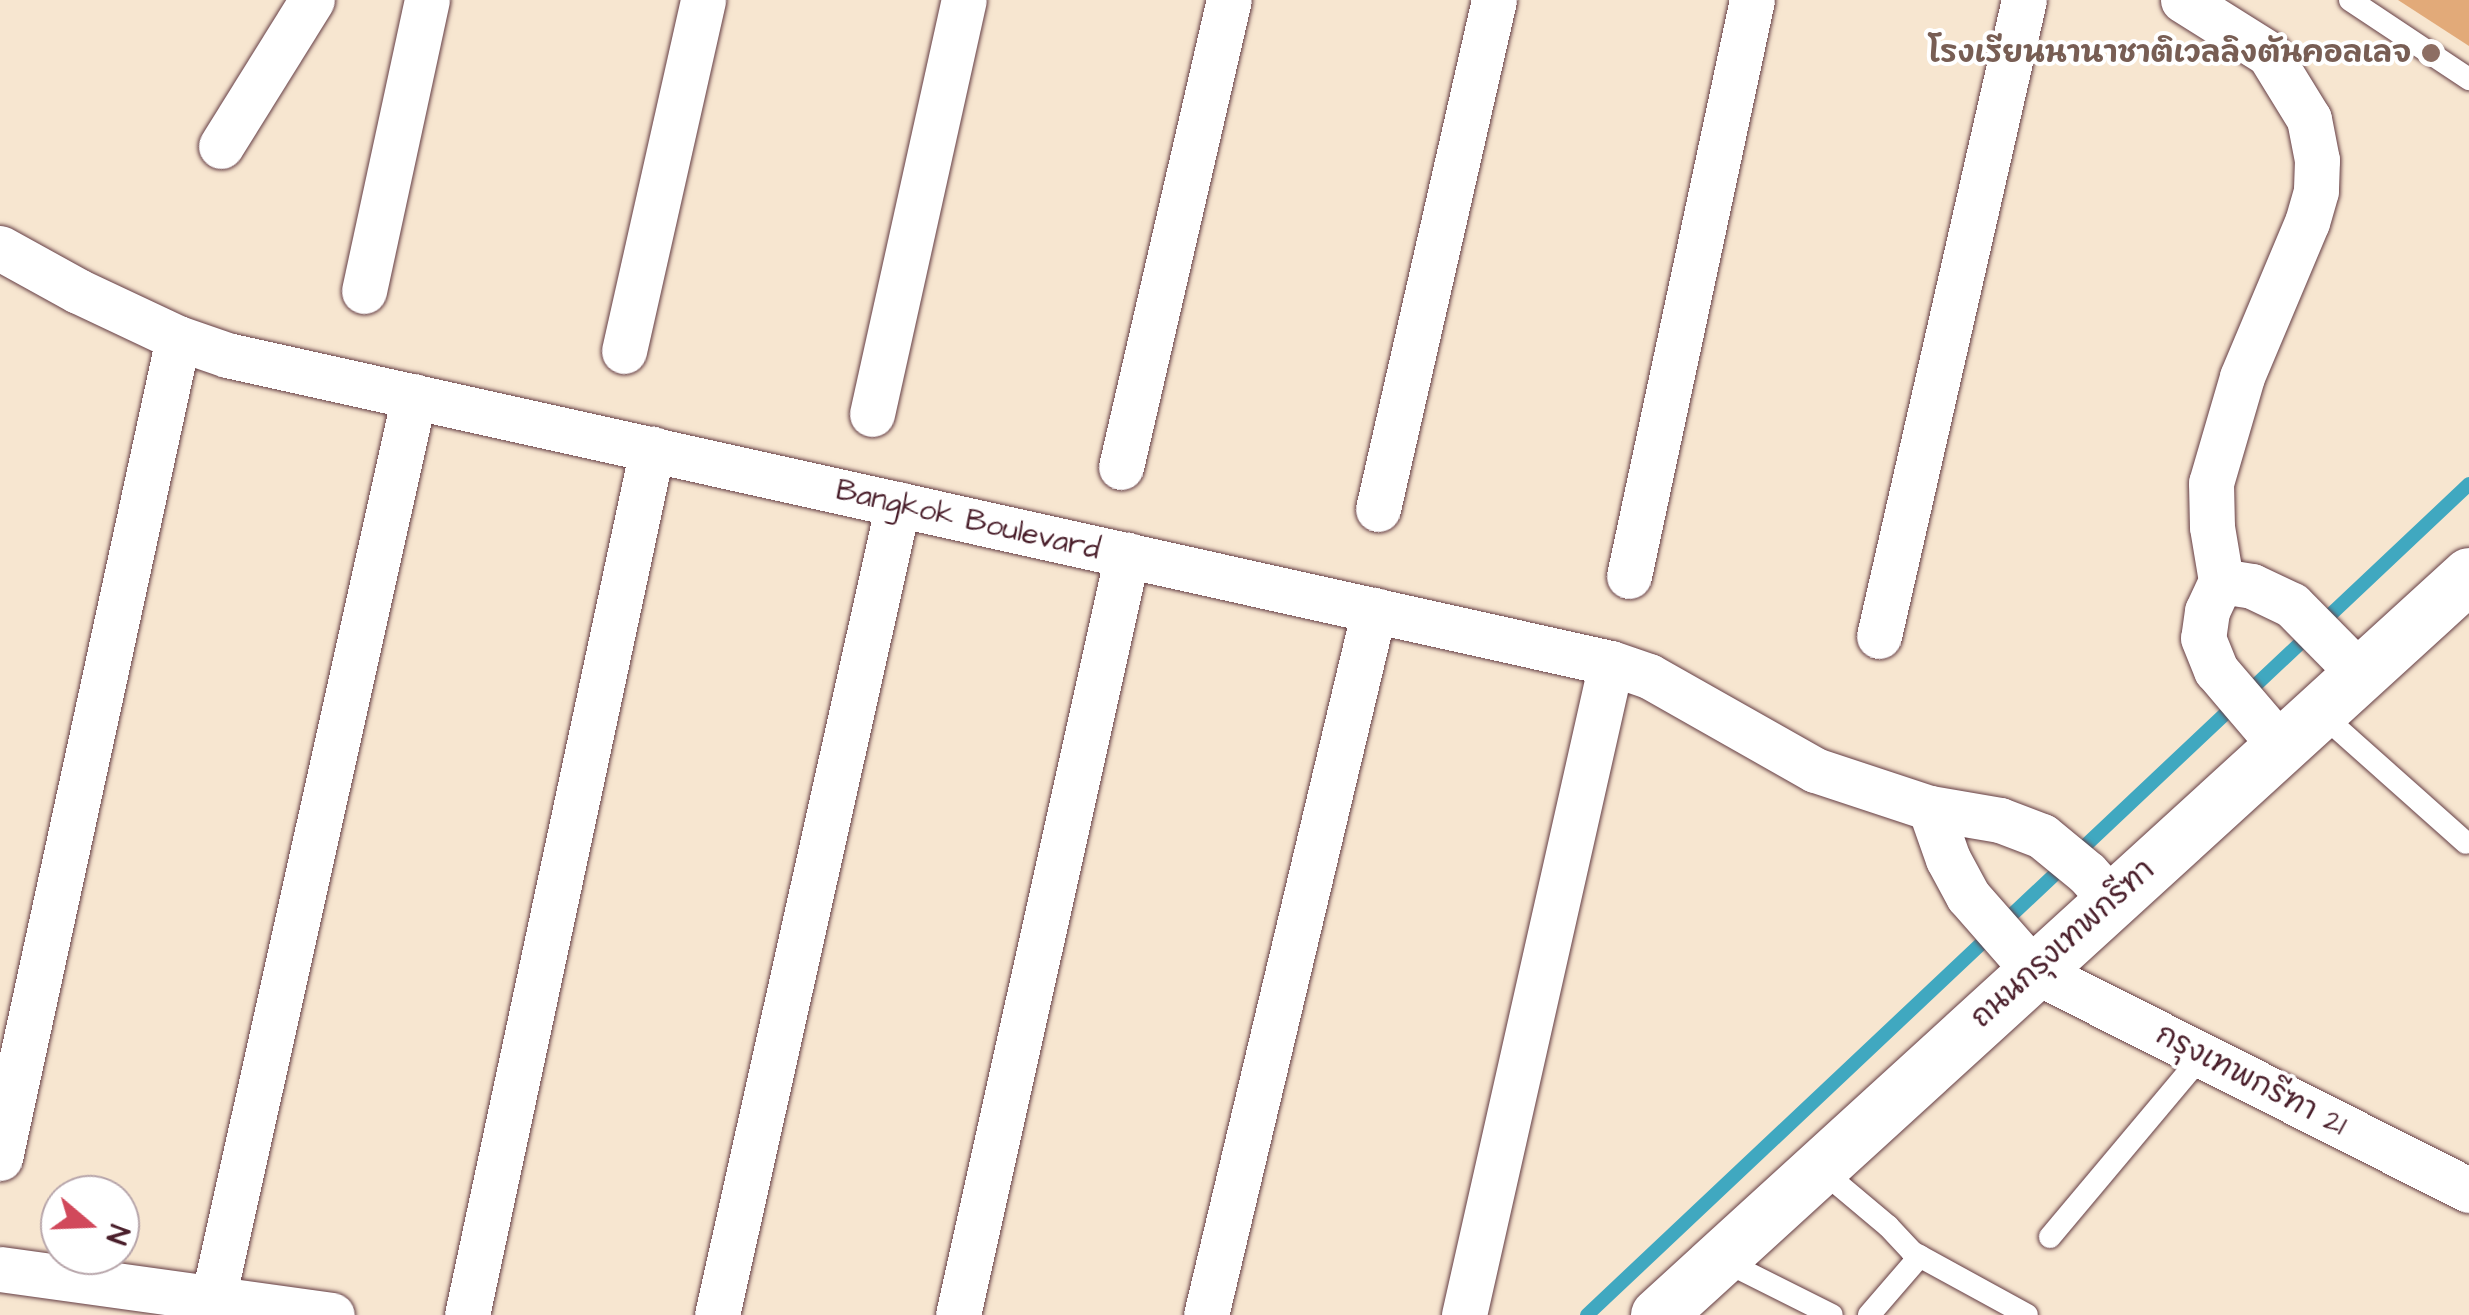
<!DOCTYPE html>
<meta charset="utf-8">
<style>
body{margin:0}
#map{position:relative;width:2469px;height:1315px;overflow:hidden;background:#f7e6d0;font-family:"Architects Daughter","Playpen Sans Thai",sans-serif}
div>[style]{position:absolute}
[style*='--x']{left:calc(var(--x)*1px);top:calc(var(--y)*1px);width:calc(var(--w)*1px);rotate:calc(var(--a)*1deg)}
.stream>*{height:14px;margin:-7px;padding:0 7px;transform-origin:7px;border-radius:7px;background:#40a8c0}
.building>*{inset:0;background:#e2aa79}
.roads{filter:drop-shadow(0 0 2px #643d44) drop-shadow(0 0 2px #643d44)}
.lane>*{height:22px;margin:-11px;padding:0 11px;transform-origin:11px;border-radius:11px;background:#fff}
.street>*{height:45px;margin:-22.5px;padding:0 22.5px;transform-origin:22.5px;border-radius:22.5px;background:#fff}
.secondary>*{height:55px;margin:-27.5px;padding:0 27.5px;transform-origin:27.5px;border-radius:27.5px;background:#fff}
.dots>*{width:28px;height:28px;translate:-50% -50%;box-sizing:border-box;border:5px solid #fff;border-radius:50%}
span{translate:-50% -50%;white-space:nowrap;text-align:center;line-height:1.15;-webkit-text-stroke:8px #fff;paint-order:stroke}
.education-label{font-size:30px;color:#785e54;font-weight:700}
.right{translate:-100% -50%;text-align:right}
.street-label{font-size:30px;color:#4a1f2b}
.north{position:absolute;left:40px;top:1175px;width:100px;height:100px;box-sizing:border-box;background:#fff;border:2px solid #b7a5aa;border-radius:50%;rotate:109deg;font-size:28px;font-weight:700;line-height:40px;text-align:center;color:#4a1f2b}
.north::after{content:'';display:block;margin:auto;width:35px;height:45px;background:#d1495b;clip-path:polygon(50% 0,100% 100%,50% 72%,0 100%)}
</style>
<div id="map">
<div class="stream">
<div style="--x:1587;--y:1315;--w:1212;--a:-43.29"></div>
</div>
<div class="building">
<div style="clip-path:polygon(2398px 0,2469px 0,2469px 46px)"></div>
</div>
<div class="roads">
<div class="lane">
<div style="--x:2350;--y:0;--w:143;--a:33.6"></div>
<div style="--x:2318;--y:711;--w:198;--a:41.7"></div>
<div style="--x:1820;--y:1169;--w:89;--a:40"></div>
<div style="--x:1888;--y:1226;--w:35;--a:47"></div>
<div style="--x:1912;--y:1252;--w:131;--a:28.7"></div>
<div style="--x:2050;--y:1237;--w:236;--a:-50"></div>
<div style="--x:1720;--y:1259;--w:125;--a:26.6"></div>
<div style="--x:1869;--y:1315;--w:78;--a:-49.2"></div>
</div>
<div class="street">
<div style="--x:2183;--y:0;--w:102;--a:32.1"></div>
<div style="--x:2269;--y:54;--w:76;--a:58.4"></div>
<div style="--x:2309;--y:119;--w:42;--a:79"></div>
<div style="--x:2317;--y:160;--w:31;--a:92"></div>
<div style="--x:2316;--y:191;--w:32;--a:106"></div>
<div style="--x:2307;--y:222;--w:168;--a:112.8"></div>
<div style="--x:2242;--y:377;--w:110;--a:106.3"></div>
<div style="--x:2211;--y:483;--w:44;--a:88.7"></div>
<div style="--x:2212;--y:527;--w:55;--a:80.5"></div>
<div style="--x:2221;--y:581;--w:33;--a:115"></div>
<div style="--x:2207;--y:611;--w:27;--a:98"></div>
<div style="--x:2203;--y:638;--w:35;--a:68"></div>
<div style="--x:2216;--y:670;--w:100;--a:49.5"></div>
<div style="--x:221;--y:146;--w:172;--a:-58.1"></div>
<div style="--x:0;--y:248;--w:89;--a:28.9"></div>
<div style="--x:78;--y:291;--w:110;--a:25.2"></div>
<div style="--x:178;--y:338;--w:52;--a:19.1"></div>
<div style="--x:227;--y:355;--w:1418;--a:12.55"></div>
<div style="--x:1611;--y:663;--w:40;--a:18.9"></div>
<div style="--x:1649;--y:676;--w:191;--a:29.5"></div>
<div style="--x:1815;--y:770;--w:121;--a:18.3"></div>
<div style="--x:1930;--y:808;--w:71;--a:9.7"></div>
<div style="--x:2000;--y:820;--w:45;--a:20.9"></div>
<div style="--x:2042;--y:836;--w:58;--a:39.4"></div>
<div style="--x:2087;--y:873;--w:36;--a:48"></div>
<div style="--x:364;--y:291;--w:298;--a:-77.8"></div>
<div style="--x:624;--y:351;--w:360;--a:-77.3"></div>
<div style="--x:872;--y:414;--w:424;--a:-77.5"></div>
<div style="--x:1121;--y:467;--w:479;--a:-77"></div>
<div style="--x:1378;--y:509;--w:522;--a:-77.16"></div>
<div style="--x:1629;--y:576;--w:589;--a:-77.95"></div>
<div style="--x:2221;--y:581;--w:31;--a:9"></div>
<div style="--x:2252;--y:586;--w:44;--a:25.4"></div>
<div style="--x:2292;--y:605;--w:97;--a:45.4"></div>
<div style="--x:1879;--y:636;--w:652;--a:-77.16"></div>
<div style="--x:1930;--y:808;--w:54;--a:70.6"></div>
<div style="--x:1948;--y:859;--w:42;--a:61.6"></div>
<div style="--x:1968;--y:896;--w:98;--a:48.7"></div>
<div style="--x:2033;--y:970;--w:488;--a:26.8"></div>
<div style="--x:0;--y:1158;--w:839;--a:-77.75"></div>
<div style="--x:0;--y:1269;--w:335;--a:7.9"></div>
<div style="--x:213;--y:1299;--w:925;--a:-77.45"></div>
<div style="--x:467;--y:1315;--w:886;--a:-77.94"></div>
<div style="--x:717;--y:1315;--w:831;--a:-77.42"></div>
<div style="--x:958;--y:1315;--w:779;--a:-77.46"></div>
<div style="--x:1206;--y:1315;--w:725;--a:-76.6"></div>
<div style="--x:1464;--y:1315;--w:668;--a:-77.29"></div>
</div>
<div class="secondary">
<div style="--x:1658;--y:1315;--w:1098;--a:-42.38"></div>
</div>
</div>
<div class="dots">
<div style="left:2431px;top:53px;background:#8d6e63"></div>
</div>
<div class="education-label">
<span class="right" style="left:2411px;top:53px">โรงเรียนนานาชาติเวลลิงตันคอลเลจ</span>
</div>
<div class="street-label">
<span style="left:968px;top:520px;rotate:13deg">Bangkok Boulevard</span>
<span style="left:2063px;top:944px;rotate:-42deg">ถนนกรุงเทพกรีฑา</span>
<span style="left:2251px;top:1080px;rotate:27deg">กรุงเทพกรีฑา 21</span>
</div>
<div class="north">N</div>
</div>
